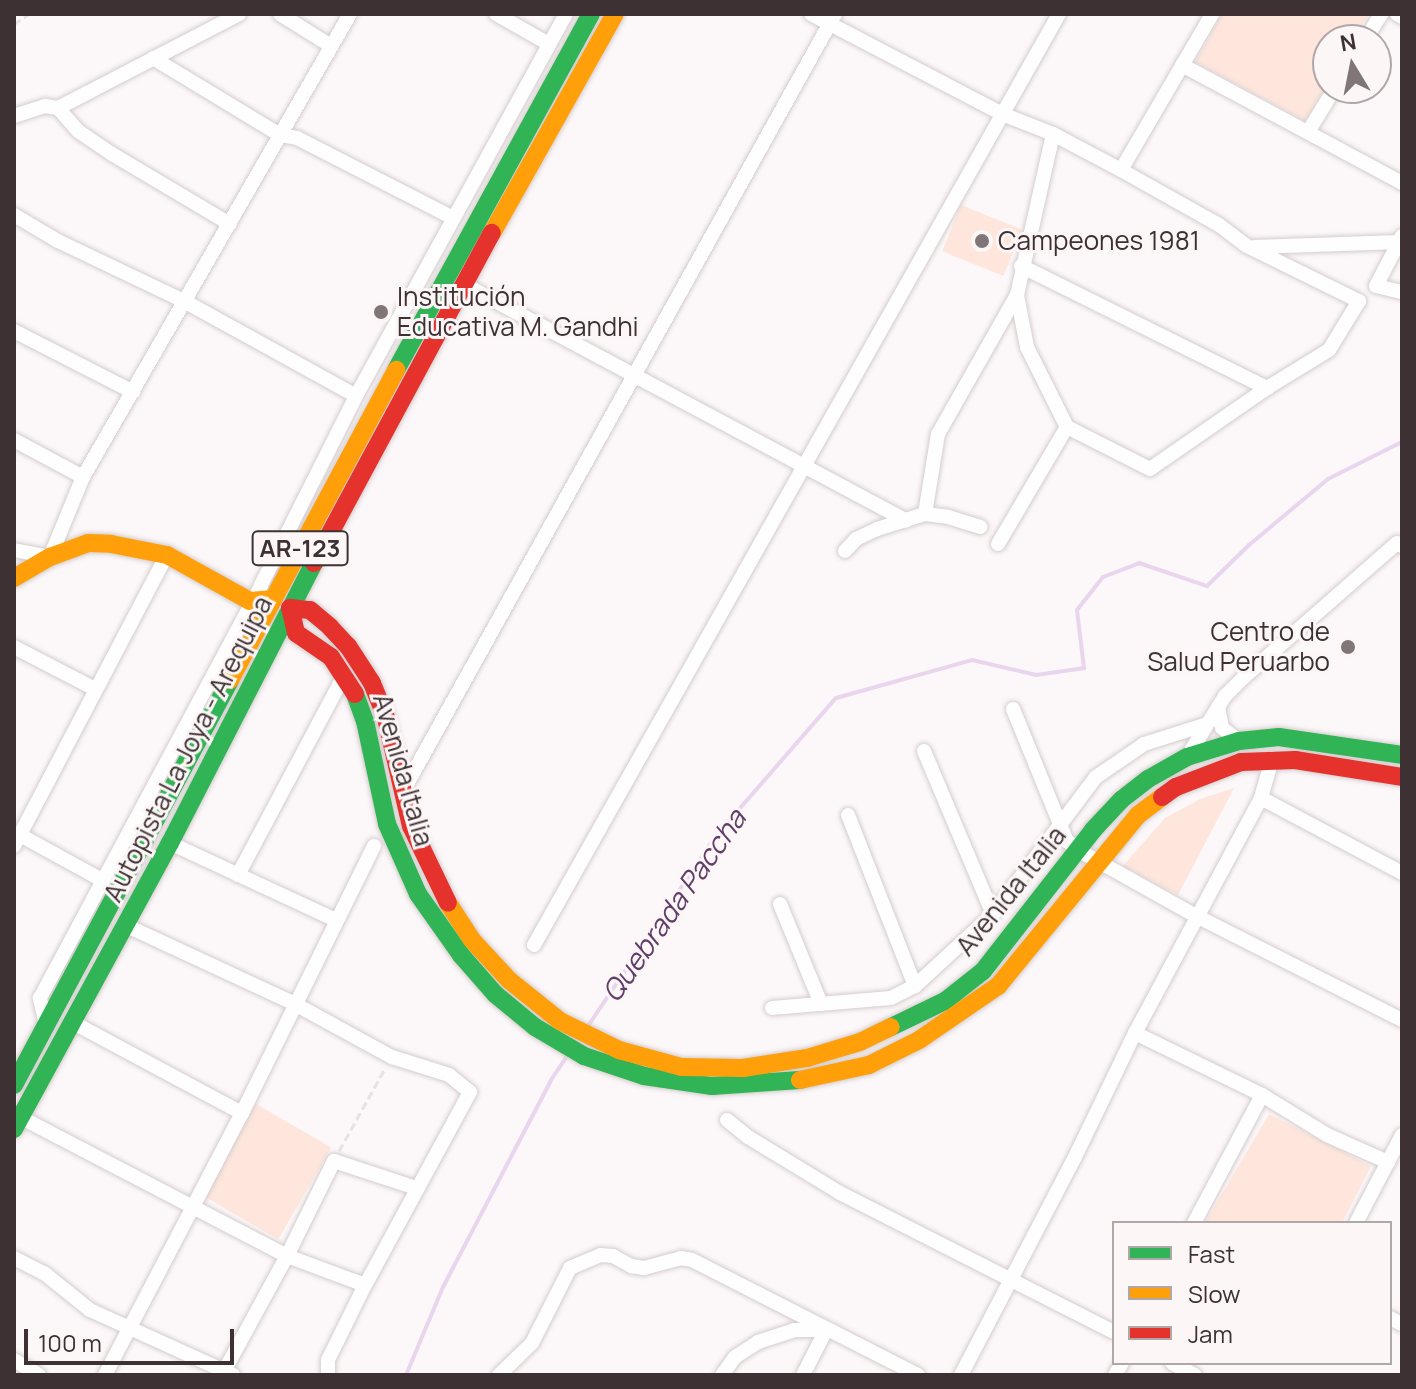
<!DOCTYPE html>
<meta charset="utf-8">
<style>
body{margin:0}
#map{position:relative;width:1416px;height:1389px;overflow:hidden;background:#fcf7f8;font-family:Manrope,sans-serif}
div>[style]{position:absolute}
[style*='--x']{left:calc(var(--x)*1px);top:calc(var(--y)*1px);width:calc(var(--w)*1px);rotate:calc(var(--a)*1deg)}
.green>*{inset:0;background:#fee6dc;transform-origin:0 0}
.stream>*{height:4px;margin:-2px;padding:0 2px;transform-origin:2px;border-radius:2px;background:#e9d6ee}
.path>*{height:3px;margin-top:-1.5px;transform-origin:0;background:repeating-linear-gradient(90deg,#e6e3e4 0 8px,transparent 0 12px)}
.roads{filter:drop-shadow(0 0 2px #d4cdce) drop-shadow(0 0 2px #d4cdce)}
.street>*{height:14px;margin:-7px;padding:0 7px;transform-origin:7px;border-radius:7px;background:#fffefe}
.fast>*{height:18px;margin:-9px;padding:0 9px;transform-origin:9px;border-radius:9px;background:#30b455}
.slow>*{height:18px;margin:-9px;padding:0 9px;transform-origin:9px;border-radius:9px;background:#ff9f0a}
.jam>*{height:18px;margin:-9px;padding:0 9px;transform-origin:9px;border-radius:9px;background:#e5322d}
.dots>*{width:22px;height:22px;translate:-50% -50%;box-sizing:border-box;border:4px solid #fdf6f7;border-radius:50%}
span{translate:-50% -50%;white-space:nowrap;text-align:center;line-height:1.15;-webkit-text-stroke:6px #fdf6f7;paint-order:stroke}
.shield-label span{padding:2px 6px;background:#fdf6f7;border:2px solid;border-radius:6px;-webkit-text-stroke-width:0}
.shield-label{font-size:24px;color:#3d3133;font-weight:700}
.poi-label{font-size:26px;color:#3d3133}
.left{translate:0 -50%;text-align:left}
.right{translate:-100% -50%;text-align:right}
.street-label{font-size:26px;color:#3d3133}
.water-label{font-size:28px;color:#5f3e6a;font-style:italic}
.frame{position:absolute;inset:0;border:16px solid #3d3133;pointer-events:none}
.legend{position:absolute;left:1112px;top:1221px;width:280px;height:144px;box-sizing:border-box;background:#fdf6f7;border:2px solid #b0a7a9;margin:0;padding:10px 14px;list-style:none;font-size:24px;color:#3d3133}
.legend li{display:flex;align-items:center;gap:16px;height:40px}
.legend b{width:40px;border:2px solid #b0a7a9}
.north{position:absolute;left:1312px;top:24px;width:80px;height:80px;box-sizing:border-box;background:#fdf6f7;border:2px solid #b0a7a9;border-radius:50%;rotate:350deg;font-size:22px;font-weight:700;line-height:32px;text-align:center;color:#3d3133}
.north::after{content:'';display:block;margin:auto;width:28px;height:36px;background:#807678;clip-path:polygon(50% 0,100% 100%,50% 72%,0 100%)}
.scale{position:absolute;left:24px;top:1329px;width:210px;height:36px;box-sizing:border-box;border:4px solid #3d3133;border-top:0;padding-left:10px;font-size:24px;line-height:28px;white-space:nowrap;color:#3d3133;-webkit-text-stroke:6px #fdf6f7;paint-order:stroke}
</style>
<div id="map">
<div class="green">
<div style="clip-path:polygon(1222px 14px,1369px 14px,1353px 40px,1328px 40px,1328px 82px,1305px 121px,1195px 62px)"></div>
<div style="left:961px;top:205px;width:66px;height:50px;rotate:22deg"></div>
<div style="clip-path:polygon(1234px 788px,1178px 895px,1123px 866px,1165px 818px,1200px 799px)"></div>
<div style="left:256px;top:1104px;width:87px;height:106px;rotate:30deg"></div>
<div style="clip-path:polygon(1269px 1114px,1371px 1166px,1342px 1223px,1205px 1223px)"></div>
</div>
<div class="stream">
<div style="--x:588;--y:1026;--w:228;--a:-56.1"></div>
<div style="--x:715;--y:837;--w:184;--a:-49"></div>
<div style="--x:836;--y:698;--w:141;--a:-15.6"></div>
<div style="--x:972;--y:660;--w:66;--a:13.2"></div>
<div style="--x:1036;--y:675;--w:49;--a:-8.3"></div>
<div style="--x:1084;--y:668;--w:58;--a:-96.9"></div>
<div style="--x:1077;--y:610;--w:42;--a:-51.8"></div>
<div style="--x:1103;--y:577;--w:39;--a:-21"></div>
<div style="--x:1139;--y:563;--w:72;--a:18.7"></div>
<div style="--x:1207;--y:586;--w:59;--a:-44.3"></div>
<div style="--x:1249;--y:545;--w:103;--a:-39.9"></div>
<div style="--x:1328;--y:479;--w:83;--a:-26.6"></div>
<div style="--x:406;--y:1375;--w:95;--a:-67.2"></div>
<div style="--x:443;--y:1287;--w:233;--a:-62.4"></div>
<div style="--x:551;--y:1080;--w:29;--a:-56"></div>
</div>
<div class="path">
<div style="--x:14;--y:24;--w:18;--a:-34"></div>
<div style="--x:339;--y:1151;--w:93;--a:-60.9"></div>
</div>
<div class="roads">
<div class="street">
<div style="--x:280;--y:14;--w:60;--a:32.1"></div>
<div style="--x:496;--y:14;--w:61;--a:29.5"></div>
<div style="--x:811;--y:14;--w:216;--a:27.6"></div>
<div style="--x:1002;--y:114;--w:55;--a:21.4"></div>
<div style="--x:1053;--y:134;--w:77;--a:27.9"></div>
<div style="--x:1121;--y:170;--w:112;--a:29.3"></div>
<div style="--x:1219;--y:225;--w:35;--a:37"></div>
<div style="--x:1247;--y:246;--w:125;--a:26.2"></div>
<div style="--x:1359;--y:301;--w:57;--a:121.5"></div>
<div style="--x:1329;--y:350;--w:73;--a:148.5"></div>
<div style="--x:1267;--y:388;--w:142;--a:145.3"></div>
<div style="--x:1150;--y:469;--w:93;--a:-153.2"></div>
<div style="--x:1067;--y:427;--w:89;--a:-116.6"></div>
<div style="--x:1027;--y:347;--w:53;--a:-100.9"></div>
<div style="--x:1017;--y:295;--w:165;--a:-77.4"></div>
<div style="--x:1397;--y:14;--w:6;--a:31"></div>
<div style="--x:1365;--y:40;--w:31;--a:-58"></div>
<div style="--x:153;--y:58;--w:149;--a:31.2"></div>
<div style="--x:280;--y:135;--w:17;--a:10"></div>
<div style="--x:297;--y:138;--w:175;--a:27.1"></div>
<div style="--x:1182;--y:65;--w:250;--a:28.2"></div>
<div style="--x:58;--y:108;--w:30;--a:49"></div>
<div style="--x:78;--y:131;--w:41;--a:34.1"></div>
<div style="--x:112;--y:154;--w:137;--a:30.7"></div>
<div style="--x:14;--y:116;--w:33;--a:-18"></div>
<div style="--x:45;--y:106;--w:13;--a:9"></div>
<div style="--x:58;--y:108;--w:204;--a:-27.4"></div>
<div style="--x:1308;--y:132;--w:52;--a:-58.5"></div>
<div style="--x:1121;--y:170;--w:181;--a:-59.7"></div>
<div style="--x:14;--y:215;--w:51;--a:30.6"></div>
<div style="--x:58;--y:241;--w:140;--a:25.5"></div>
<div style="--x:184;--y:301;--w:196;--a:28.9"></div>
<div style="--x:1402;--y:236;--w:56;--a:117.5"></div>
<div style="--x:1376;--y:286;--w:27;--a:13"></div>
<div style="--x:1255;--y:247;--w:144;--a:-2"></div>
<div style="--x:1021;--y:266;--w:275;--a:26.4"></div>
<div style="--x:465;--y:285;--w:500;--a:28.1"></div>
<div style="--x:14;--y:331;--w:134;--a:27.1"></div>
<div style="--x:14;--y:440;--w:78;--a:28.2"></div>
<div style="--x:925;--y:514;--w:23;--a:7"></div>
<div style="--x:948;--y:517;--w:34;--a:17"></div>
<div style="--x:998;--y:544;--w:136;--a:-59.5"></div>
<div style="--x:14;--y:550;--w:37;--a:11"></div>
<div style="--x:50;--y:557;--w:87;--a:-67.6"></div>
<div style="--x:83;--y:477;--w:534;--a:-60.03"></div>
<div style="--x:845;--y:551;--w:16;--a:-47"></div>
<div style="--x:856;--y:539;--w:23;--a:-25"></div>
<div style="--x:877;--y:529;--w:50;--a:-17.4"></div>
<div style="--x:925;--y:514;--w:81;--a:-80.8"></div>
<div style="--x:938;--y:434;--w:160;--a:-60.4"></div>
<div style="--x:14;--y:647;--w:91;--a:27.4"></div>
<div style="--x:1218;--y:707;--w:21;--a:79"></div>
<div style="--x:1222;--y:728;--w:21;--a:37"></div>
<div style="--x:1013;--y:709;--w:143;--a:67.8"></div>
<div style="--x:1067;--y:841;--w:14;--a:39"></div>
<div style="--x:1078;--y:850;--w:135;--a:29.2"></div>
<div style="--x:1196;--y:916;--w:231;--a:26.8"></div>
<div style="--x:924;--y:751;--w:177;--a:67.1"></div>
<div style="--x:1187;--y:757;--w:72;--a:-58.1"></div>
<div style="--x:1225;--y:696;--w:27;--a:-45"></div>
<div style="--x:1244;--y:677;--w:203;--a:-41.2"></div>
<div style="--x:1397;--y:543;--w:6;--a:31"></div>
<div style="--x:402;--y:793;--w:891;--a:-60.93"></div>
<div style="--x:1261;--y:798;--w:160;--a:28"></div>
<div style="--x:848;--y:815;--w:184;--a:68.6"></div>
<div style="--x:20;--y:835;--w:94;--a:28.8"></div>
<div style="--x:170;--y:843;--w:183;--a:24.9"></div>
<div style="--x:14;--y:846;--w:329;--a:-62.3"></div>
<div style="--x:238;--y:875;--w:225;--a:-62"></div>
<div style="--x:780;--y:904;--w:108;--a:67.7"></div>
<div style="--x:125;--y:925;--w:187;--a:24.9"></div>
<div style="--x:295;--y:1004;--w:111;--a:28.7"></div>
<div style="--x:392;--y:1057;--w:60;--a:17.5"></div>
<div style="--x:449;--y:1075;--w:27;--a:39"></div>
<div style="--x:470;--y:1092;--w:220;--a:118.5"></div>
<div style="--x:365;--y:1285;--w:84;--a:116.3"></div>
<div style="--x:328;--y:1360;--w:15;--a:90"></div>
<div style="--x:534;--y:945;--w:1069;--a:-60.58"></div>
<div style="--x:772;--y:1008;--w:119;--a:-4.8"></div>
<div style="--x:891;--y:998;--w:27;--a:-27"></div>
<div style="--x:915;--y:986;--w:106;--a:-42.7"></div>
<div style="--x:993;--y:914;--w:171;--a:-53.1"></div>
<div style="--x:1096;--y:777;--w:58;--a:-34.5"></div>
<div style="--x:1144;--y:744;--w:63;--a:-17.6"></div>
<div style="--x:72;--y:1022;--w:193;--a:28.2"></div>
<div style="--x:46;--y:1025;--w:28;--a:-103"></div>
<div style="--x:40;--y:998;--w:468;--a:-61.8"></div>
<div style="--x:261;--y:585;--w:212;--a:-63.3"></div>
<div style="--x:356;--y:396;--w:436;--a:-61.2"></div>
<div style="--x:1135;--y:1033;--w:141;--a:26"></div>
<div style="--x:1262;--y:1095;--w:76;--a:31.6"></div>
<div style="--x:1327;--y:1135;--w:67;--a:23.9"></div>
<div style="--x:20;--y:1117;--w:301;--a:27.5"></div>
<div style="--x:287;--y:1256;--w:83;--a:20.4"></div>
<div style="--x:727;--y:1120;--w:27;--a:39"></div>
<div style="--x:748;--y:1137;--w:108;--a:31.3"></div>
<div style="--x:840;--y:1193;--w:307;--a:26.9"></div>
<div style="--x:1194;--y:1223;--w:145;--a:-62"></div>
<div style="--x:1356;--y:1223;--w:99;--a:-62.4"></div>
<div style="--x:14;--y:1258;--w:34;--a:27"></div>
<div style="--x:44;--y:1273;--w:59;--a:38.8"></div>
<div style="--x:90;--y:1310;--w:157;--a:24.4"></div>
<div style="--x:1390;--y:1318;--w:13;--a:27"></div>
<div style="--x:14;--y:1360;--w:29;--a:31"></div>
<div style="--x:1172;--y:1363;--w:26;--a:28"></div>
<div style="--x:105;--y:1375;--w:296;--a:-62.4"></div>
<div style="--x:242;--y:1113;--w:298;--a:-63.7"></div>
<div style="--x:222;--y:1375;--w:136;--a:-61.4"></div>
<div style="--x:287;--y:1256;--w:106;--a:-63.7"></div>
<div style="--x:334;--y:1161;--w:86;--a:18.2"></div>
<div style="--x:499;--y:1375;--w:46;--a:-44.1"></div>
<div style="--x:532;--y:1343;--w:84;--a:-63.1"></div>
<div style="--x:570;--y:1268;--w:33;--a:-23"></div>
<div style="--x:600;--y:1255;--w:13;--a:4"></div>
<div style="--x:613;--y:1256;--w:21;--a:29"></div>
<div style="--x:631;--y:1266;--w:13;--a:9"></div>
<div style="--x:644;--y:1268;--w:38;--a:-15"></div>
<div style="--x:681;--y:1258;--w:11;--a:10"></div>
<div style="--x:692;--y:1260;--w:254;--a:27"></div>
<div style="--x:722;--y:1375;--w:22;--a:-54"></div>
<div style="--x:735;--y:1357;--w:27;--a:-33"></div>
<div style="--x:758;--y:1342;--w:38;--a:-18"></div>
<div style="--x:794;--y:1330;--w:32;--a:0"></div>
<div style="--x:826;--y:1330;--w:51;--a:117.1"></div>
<div style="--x:961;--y:1375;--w:246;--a:-62.4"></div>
<div style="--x:1075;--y:1157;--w:138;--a:-64.2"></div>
<div style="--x:1135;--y:1033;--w:267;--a:-61.8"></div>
<div style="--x:1261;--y:798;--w:41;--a:-74.2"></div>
<div style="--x:1115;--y:1375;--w:14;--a:-60"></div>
</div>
<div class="fast">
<div style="--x:396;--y:370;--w:406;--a:-61.3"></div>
<div style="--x:355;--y:694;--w:29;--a:70"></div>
<div style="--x:365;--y:721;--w:105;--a:77.9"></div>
<div style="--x:387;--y:824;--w:77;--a:66.1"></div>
<div style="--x:418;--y:894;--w:75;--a:54.8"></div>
<div style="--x:461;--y:955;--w:52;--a:48.9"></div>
<div style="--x:495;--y:994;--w:52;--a:39.5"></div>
<div style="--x:535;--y:1027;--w:57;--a:30.6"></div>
<div style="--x:584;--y:1056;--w:63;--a:18.4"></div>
<div style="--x:644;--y:1076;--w:69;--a:8.4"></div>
<div style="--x:712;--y:1086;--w:88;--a:-3.9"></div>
<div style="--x:891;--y:1027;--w:60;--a:-25.7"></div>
<div style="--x:945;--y:1001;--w:48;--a:-38.3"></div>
<div style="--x:983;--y:971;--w:179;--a:-52"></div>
<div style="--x:1093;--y:830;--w:41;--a:-47"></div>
<div style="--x:1121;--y:800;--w:34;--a:-38"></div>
<div style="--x:1148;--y:779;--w:45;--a:-29.4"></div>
<div style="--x:1187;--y:757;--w:54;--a:-17.1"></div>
<div style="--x:1239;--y:741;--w:40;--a:-5.7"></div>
<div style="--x:1279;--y:737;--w:124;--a:8.3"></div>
<div style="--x:14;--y:1085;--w:459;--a:-61.9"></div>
<div style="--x:14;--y:1129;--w:326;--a:-61.4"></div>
<div style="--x:170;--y:843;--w:315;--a:-62.8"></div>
</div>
<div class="slow">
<div style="--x:492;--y:233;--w:251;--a:-60.7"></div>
<div style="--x:14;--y:578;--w:42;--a:-30.3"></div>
<div style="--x:50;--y:557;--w:40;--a:-20.2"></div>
<div style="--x:88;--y:543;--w:23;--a:2"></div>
<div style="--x:111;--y:544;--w:57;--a:11.1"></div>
<div style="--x:167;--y:555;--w:95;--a:29"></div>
<div style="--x:250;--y:601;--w:23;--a:-5"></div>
<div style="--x:230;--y:680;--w:352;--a:-61.8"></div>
<div style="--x:448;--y:903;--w:44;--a:57"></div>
<div style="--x:472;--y:940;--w:54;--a:47.2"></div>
<div style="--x:509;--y:980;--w:65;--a:38.8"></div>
<div style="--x:560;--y:1021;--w:66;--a:26.2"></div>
<div style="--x:619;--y:1050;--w:64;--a:15.3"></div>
<div style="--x:681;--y:1067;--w:62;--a:0.9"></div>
<div style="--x:743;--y:1068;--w:65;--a:-8.9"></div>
<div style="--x:807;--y:1058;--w:55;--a:-16.8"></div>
<div style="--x:860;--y:1042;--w:34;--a:-26"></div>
<div style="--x:800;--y:1080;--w:71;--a:-12.3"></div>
<div style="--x:869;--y:1065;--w:56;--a:-26.6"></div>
<div style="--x:919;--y:1040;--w:96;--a:-34.4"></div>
<div style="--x:998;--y:986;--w:221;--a:-50.7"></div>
<div style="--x:1138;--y:815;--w:30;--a:-37"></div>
</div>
<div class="jam">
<div style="--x:314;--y:563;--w:375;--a:-61.7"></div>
<div style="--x:355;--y:694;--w:44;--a:-123"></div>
<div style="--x:331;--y:657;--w:42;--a:-145.6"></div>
<div style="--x:296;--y:633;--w:26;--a:-103"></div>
<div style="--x:290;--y:608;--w:20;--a:6"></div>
<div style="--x:310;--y:610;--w:26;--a:40"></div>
<div style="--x:330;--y:627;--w:26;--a:47"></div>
<div style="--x:348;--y:646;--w:44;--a:57"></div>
<div style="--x:372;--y:683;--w:38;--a:68"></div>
<div style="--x:386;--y:718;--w:111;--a:77"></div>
<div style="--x:411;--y:826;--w:85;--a:64.3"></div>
<div style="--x:1162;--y:797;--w:17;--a:-36"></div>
<div style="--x:1176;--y:787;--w:70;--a:-21"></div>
<div style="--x:1241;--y:762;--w:54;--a:-2.1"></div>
<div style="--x:1295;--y:760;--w:108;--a:9"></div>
</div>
</div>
<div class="dots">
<div style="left:982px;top:241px;background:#807678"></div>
<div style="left:381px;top:312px;background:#807678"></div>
<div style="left:1348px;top:647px;background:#807678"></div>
</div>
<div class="shield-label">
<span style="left:300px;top:548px">AR-123</span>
</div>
<div class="poi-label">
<span class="left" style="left:998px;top:241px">Campeones 1981</span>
<span class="left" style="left:397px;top:312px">Institución<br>Educativa M. Gandhi</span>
<span class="right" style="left:1330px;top:647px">Centro de<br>Salud Peruarbo</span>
</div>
<div class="street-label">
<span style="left:188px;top:749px;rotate:-63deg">Autopista La Joya - Arequipa</span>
<span style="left:403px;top:770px;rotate:74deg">Avenida Italia</span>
<span style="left:1011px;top:891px;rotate:-51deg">Avenida Italia</span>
</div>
<div class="water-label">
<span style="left:673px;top:905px;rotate:-55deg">Quebrada Paccha</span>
</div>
<div class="frame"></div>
<ul class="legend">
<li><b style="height:10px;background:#30b455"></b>Fast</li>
<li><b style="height:10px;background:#ff9f0a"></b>Slow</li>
<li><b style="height:10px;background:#e5322d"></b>Jam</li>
</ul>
<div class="north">N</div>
<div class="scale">100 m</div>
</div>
